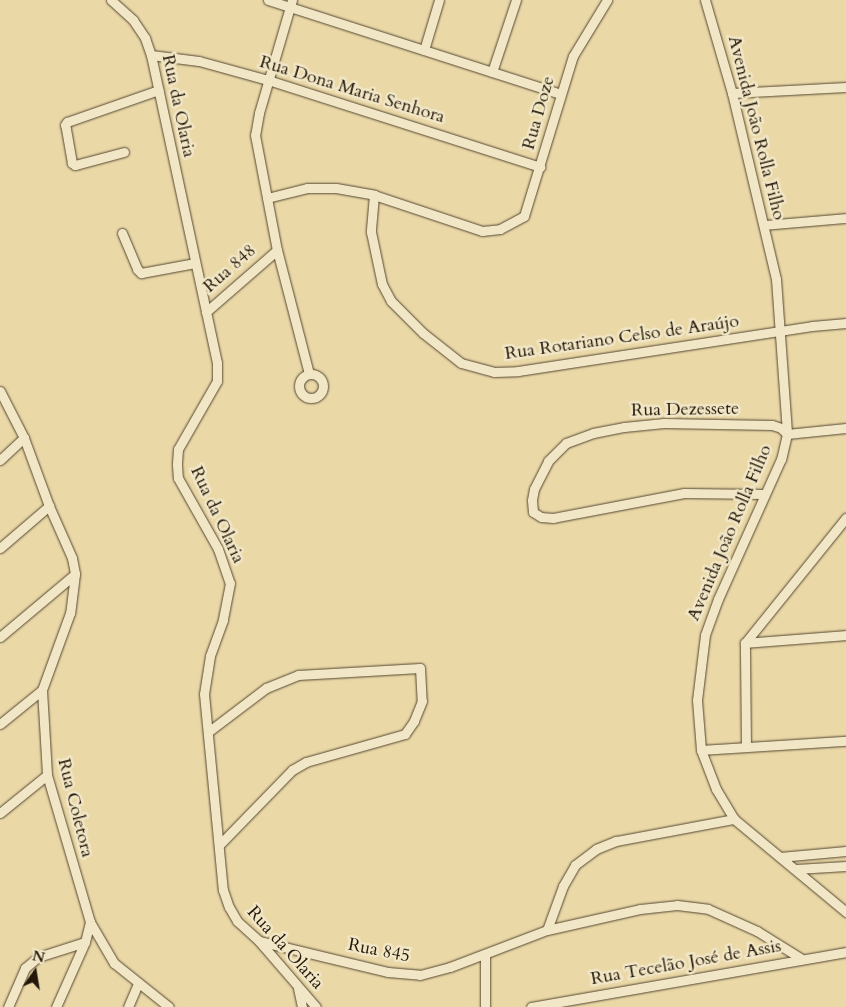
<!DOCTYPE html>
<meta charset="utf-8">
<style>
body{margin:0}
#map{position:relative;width:846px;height:1007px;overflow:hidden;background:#ead8a7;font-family:Cardo,serif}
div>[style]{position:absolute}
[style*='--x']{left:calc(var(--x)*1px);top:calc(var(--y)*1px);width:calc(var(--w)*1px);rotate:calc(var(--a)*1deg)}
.roads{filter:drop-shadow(0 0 1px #554730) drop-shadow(0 0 1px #554730)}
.minor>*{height:9px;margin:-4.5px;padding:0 4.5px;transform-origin:4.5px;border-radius:4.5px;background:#f1e6c6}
.minor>.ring{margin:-4.5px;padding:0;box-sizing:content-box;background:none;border:9px solid #f1e6c6;border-radius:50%}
span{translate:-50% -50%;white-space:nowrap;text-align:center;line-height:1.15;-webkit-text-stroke:5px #f1e6c6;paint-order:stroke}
.street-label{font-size:18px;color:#231709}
.north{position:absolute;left:10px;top:947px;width:50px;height:50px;-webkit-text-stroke:4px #f1e6c6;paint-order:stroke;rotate:13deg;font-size:14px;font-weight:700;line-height:20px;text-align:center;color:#231709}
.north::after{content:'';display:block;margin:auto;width:18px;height:22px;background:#231709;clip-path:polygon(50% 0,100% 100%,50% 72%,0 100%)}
</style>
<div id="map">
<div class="roads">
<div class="minor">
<div style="--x:111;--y:0;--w:30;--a:42"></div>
<div style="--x:133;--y:20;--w:22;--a:56"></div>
<div style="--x:145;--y:38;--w:18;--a:71"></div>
<div style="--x:151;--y:55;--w:315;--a:77.9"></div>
<div style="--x:217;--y:363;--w:18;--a:90"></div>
<div style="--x:217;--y:381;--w:78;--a:119.8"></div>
<div style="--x:178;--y:449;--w:16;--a:94"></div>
<div style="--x:177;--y:465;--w:13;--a:86"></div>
<div style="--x:178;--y:478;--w:81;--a:60.6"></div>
<div style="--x:218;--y:549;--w:36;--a:71"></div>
<div style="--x:230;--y:583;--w:38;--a:101"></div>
<div style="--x:223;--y:620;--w:38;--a:110"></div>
<div style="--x:210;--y:656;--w:38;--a:99"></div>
<div style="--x:204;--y:694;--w:197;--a:84.5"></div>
<div style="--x:223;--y:890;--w:18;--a:71"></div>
<div style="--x:229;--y:907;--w:16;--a:60"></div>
<div style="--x:237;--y:921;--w:30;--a:42"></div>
<div style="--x:259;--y:941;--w:87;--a:49.2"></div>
<div style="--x:268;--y:0;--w:307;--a:17.8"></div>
<div style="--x:292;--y:0;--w:118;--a:106.3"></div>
<div style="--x:259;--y:113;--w:22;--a:100"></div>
<div style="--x:255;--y:135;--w:117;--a:79.2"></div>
<div style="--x:277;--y:250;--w:128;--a:75.5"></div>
<div style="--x:705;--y:0;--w:97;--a:73.8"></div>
<div style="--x:732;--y:93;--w:191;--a:76.7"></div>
<div style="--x:776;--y:279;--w:155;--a:85.9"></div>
<div style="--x:787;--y:434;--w:26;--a:103"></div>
<div style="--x:781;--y:459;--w:154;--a:114.2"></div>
<div style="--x:718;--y:599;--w:38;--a:110"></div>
<div style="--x:705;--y:635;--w:65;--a:97"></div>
<div style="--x:697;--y:700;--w:50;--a:85.4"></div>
<div style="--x:701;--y:750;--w:42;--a:69"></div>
<div style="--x:716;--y:789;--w:35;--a:59"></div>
<div style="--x:734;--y:819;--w:146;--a:39.7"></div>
<div style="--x:424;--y:50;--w:52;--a:-73.3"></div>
<div style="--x:151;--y:55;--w:48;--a:7.1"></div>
<div style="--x:199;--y:61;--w:72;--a:15.4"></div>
<div style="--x:268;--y:80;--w:286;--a:17.7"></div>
<div style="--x:492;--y:72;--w:76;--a:-71.6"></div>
<div style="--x:732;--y:93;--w:114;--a:-3"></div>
<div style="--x:124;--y:152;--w:51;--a:165.1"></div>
<div style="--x:75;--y:165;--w:4;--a:-146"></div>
<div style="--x:72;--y:163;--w:39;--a:-100"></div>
<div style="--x:65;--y:125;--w:4;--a:-56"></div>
<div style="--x:67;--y:122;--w:97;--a:-19.2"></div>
<div style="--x:374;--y:195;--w:37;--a:95"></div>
<div style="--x:371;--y:232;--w:53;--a:78.1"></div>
<div style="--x:382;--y:284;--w:19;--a:62"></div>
<div style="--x:391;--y:301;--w:45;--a:45"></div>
<div style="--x:423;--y:333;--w:48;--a:38.3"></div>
<div style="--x:461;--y:363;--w:34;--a:15"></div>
<div style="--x:494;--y:372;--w:24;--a:-2"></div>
<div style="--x:518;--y:371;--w:297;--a:-8.7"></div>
<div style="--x:812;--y:326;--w:34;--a:-5"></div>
<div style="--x:267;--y:198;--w:41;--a:-14"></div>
<div style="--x:307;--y:188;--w:29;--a:0"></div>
<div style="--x:336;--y:188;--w:39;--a:10"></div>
<div style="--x:374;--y:195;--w:114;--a:18.4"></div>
<div style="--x:482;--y:231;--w:18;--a:-6"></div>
<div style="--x:500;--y:229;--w:27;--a:-28"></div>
<div style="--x:524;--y:216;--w:167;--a:-73"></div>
<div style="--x:573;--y:56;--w:66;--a:-58.7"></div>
<div style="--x:764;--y:225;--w:82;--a:-4.9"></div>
<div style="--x:122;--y:233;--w:39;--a:67"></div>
<div style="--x:137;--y:269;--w:6;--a:45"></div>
<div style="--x:141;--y:273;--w:55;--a:-10.5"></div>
<div style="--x:206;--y:312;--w:94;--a:-41.1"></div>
<div class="ring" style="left:299px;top:374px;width:15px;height:15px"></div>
<div style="--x:0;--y:391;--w:53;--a:62.9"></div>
<div style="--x:24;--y:438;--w:72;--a:69.8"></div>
<div style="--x:49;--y:506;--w:57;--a:66.1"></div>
<div style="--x:72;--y:558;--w:16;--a:79"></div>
<div style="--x:75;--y:574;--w:39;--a:97"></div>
<div style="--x:70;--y:613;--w:82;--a:110"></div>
<div style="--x:42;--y:690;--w:85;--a:86.6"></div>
<div style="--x:47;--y:775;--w:153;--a:73.7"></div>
<div style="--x:90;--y:922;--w:48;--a:59.7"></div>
<div style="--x:114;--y:963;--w:70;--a:38.7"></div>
<div style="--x:0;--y:460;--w:33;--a:-43"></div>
<div style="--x:764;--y:494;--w:80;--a:-179.3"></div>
<div style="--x:684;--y:493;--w:133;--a:169.2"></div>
<div style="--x:553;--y:518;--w:12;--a:-175"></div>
<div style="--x:541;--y:517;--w:9;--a:-148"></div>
<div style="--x:533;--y:512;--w:12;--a:-95"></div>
<div style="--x:532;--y:500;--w:11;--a:-80"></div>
<div style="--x:534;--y:489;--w:31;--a:-63"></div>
<div style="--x:548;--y:461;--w:25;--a:-45"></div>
<div style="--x:566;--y:443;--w:29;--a:-20"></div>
<div style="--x:593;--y:433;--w:32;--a:-11"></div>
<div style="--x:624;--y:427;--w:40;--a:-5.7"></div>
<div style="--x:664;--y:423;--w:108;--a:1.1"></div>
<div style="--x:772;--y:425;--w:9;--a:18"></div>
<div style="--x:781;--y:428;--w:8;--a:45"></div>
<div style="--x:787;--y:434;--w:59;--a:-5.8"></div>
<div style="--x:0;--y:548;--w:65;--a:-40.6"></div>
<div style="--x:0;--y:637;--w:98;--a:-40"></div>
<div style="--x:745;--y:643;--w:101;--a:-4.5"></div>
<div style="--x:0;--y:724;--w:54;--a:-39"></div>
<div style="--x:208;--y:732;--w:73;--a:-37.2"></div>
<div style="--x:266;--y:688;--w:35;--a:-22"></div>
<div style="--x:298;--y:675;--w:122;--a:-3.3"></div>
<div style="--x:420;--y:668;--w:33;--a:87"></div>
<div style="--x:422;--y:701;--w:22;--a:112"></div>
<div style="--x:414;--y:721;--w:16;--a:125"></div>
<div style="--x:405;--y:734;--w:103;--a:164.2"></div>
<div style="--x:306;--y:762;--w:16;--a:150"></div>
<div style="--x:292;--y:770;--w:103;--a:134.2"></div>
<div style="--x:746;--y:747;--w:104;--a:-90.6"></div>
<div style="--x:745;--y:643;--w:161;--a:-51.1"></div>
<div style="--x:701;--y:750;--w:145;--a:-3.6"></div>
<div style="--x:0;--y:813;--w:60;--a:-39"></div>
<div style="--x:780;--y:857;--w:66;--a:-5.2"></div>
<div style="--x:796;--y:869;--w:50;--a:-3.4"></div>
<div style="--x:547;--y:930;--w:47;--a:-70"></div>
<div style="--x:563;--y:886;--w:24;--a:-60"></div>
<div style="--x:575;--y:865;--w:26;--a:-37"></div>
<div style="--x:596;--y:849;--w:22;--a:-22"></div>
<div style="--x:616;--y:841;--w:120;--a:-10.6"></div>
<div style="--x:259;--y:941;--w:133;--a:13.5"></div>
<div style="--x:388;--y:972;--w:32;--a:5"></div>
<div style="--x:420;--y:975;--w:31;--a:-15"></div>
<div style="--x:450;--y:967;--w:104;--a:-20.9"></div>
<div style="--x:547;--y:930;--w:95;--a:-12.7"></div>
<div style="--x:640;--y:909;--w:37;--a:-6"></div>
<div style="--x:677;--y:905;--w:31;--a:7"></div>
<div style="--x:708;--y:909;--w:54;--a:24.2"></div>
<div style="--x:757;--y:931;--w:53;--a:31.9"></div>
<div style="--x:298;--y:988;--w:19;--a:78"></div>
<div style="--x:8;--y:1007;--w:43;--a:-66.4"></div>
<div style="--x:25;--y:968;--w:17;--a:-40"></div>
<div style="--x:38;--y:957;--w:49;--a:-17.7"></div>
<div style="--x:56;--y:1007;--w:71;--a:-66"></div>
<div style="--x:85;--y:942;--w:21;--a:-76"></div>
<div style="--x:128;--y:1007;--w:25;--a:-67"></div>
<div style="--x:485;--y:1007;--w:53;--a:-90"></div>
<div style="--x:531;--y:1007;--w:320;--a:-9.9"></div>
</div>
</div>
<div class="street-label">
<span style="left:352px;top:90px;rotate:17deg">Rua Dona Maria Senhora</span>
<span style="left:178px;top:106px;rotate:78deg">Rua da Olaria</span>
<span style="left:539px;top:113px;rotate:-74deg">Rua Doze</span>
<span style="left:756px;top:128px;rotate:76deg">Avenida João Rolla Filho</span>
<span style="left:230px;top:269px;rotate:-41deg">Rua 848</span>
<span style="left:622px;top:338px;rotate:-8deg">Rua Rotariano Celso de Araújo</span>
<span style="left:685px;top:410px;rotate:-1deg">Rua Dezessete</span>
<span style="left:217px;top:515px;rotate:65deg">Rua da Olaria</span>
<span style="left:730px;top:533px;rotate:-67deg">Avenida João Rolla Filho</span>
<span style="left:75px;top:808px;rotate:76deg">Rua Coletora</span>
<span style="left:285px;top:948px;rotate:48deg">Rua da Olaria</span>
<span style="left:379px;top:951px;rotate:11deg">Rua 845</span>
<span style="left:686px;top:963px;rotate:-10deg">Rua Tecelão José de Assis</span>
</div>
<div class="north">N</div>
</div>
